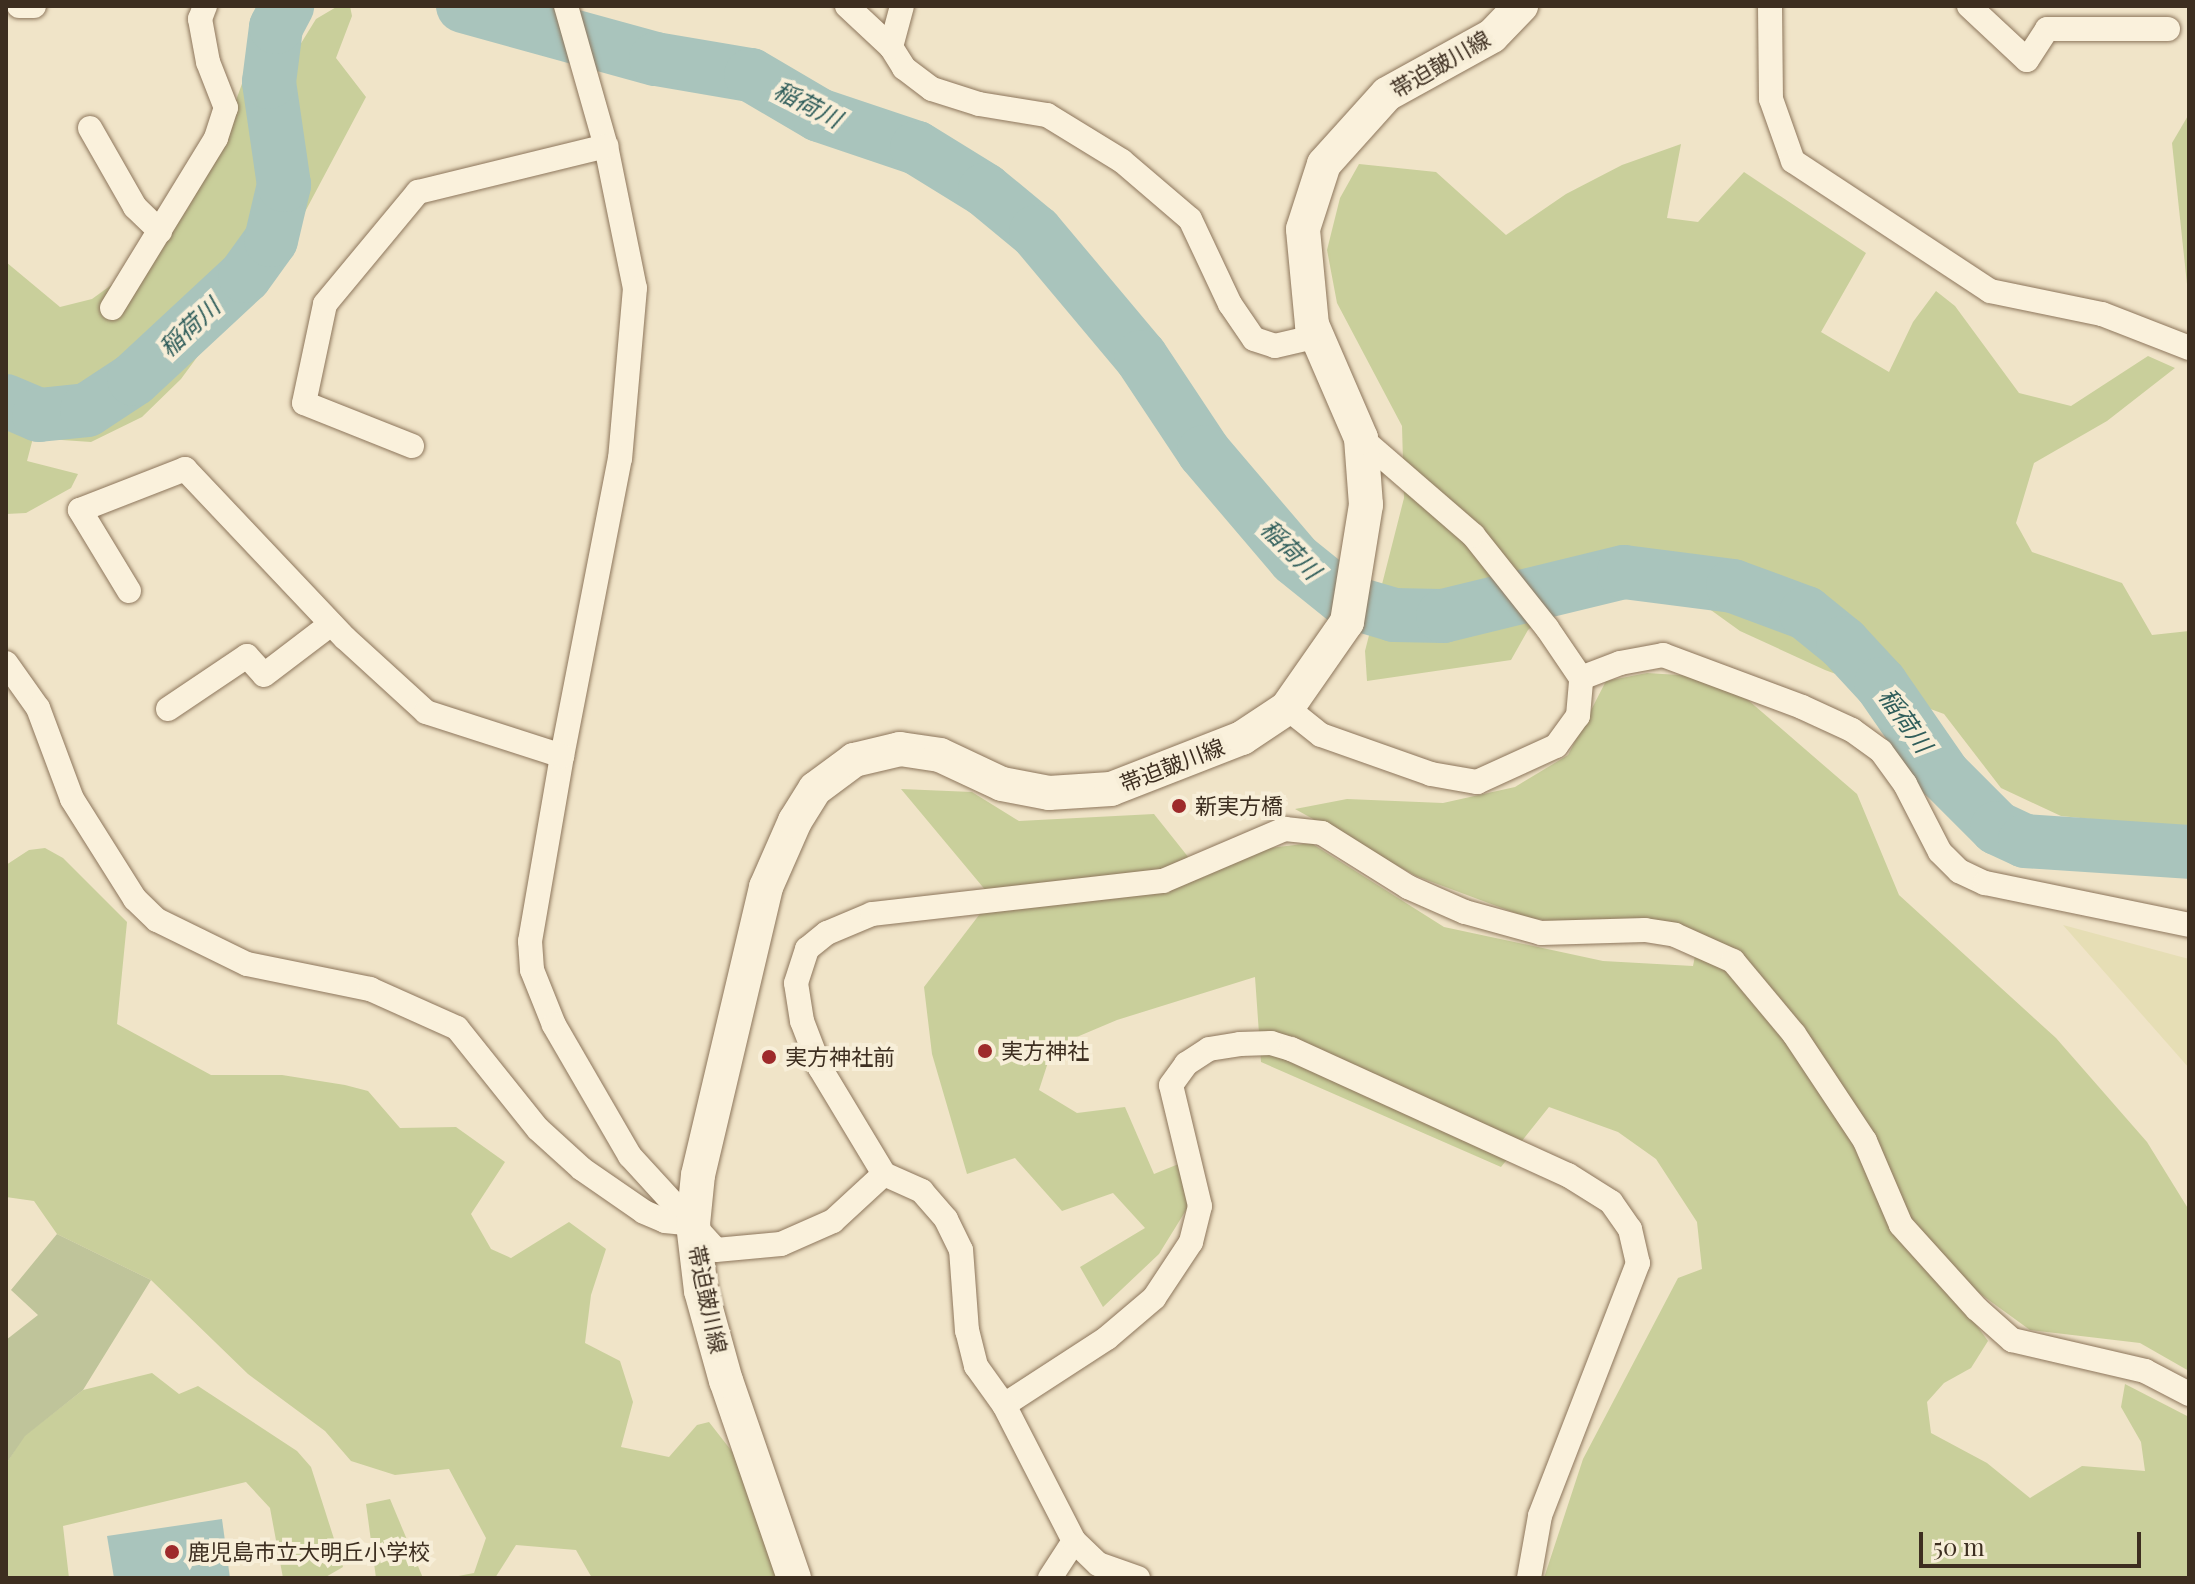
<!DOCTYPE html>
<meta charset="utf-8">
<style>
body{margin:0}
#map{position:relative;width:2195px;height:1584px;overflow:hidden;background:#f0e4c8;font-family:"Playfair Display","Noto Sans JP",serif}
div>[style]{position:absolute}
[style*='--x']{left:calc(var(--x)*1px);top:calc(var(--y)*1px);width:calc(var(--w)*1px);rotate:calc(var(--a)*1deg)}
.farmland>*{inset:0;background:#e6deb5}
.green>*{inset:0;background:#c9cf9b}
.cemetery>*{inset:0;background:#bfc49a}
.water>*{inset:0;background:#a9c4bc}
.river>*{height:54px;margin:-27px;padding:0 27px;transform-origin:27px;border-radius:27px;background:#a9c4bc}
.roads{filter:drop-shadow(0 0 2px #8d765c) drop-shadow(0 0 2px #8d765c)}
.street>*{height:24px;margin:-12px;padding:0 12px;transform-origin:12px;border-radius:12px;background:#faf1dc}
.secondary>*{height:34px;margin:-17px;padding:0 17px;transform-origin:17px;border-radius:17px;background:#faf1dc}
.dots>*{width:22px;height:22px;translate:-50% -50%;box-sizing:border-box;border:4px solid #f7eed8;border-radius:50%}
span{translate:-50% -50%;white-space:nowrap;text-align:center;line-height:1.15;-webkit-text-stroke:8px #f7eed8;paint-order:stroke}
.street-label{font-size:22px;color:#3d2e20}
.poi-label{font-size:22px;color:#3d2e20}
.left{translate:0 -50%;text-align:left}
.water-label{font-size:24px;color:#2f5d5a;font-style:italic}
.frame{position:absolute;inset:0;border:8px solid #3d2e20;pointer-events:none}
.scale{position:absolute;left:1919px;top:1532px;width:222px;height:36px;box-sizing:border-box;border:4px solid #3d2e20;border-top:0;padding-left:10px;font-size:24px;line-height:28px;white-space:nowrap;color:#3d2e20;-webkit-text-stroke:6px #f7eed8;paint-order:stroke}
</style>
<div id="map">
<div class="farmland">
<div style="clip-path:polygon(2063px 925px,2189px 959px,2189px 1068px)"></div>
</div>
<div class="green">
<div style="clip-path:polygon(338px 6px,350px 6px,352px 16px,336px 58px,366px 97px,272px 274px,231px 311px,181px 379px,142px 417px,91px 442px,33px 438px,27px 461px,78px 474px,71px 488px,26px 513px,6px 514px,6px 262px,60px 307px,92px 299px,157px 252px,188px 208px,219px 147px,243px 81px,295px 53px,316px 19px)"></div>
<div style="clip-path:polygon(2189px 114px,2189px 303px,2172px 143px)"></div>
<div style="clip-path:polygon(1681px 144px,1667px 218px,1698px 222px,1744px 172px,1866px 253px,1821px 332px,1889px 372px,1913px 322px,1936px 291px,1955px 306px,2019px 393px,2071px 406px,2148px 356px,2175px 368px,2107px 421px,2034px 463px,2016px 523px,2032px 552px,2122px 583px,2152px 635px,2189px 631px,2189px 829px,2061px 816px,2001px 788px,1944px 714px,1825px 670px,1740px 631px,1683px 590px,1589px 589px,1554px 607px,1528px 630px,1511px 660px,1367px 681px,1365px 651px,1404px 498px,1402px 426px,1337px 303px,1327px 250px,1340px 198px,1359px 164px,1436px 172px,1506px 235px,1566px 194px,1622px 165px)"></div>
<div style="clip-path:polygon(1647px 673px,1695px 676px,1748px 700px,1857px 794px,1899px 895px,2056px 1038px,2147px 1142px,2189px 1210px,2189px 1371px,2140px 1343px,2030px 1330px,1924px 1253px,1988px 1341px,1971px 1368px,1944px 1383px,1927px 1402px,1931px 1433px,1987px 1463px,2030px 1498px,2082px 1466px,2145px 1471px,2141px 1442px,2121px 1407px,2125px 1384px,2189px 1417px,2189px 1578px,1544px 1578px,1583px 1459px,1678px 1278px,1702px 1269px,1697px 1222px,1656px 1159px,1618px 1132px,1549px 1107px,1501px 1167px,1261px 1062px,1255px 977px,1117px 1020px,1053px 1047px,1039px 1090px,1077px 1113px,1125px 1107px,1154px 1174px,1181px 1163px,1188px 1207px,1159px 1254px,1103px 1307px,1080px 1267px,1145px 1228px,1113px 1193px,1062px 1211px,1015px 1158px,967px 1174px,932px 1054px,924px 987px,992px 898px,901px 789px,972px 792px,1019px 821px,1154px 814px,1189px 858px,1311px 843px,1444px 927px,1603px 961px,1693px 966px,1698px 941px,1529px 918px,1416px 876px,1295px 809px,1347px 799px,1443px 803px,1515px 787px,1568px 755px,1606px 681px)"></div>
<div style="clip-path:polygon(45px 848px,63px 858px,127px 922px,117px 1024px,211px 1075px,282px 1075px,345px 1085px,368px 1091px,400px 1128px,456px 1127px,505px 1162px,471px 1214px,491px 1249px,511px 1258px,569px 1222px,606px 1249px,591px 1295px,585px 1343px,620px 1361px,633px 1402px,621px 1447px,669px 1457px,697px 1425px,709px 1422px,741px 1463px,779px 1578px,592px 1578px,576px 1550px,516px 1545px,495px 1578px,448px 1578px,474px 1573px,486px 1538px,449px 1469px,395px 1475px,351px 1461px,325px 1431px,248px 1374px,151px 1280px,57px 1234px,34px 1201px,6px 1197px,6px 865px,29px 850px)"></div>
<div style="clip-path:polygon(152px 1373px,179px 1394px,198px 1386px,297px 1451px,311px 1467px,343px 1567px,324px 1578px,283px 1578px,270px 1508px,246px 1482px,63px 1526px,69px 1578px,6px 1578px,6px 1464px,24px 1436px,83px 1390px)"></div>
<div style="clip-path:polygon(390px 1499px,423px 1578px,376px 1578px,366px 1504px)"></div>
</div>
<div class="cemetery">
<div style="clip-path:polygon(57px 1234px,151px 1280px,83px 1390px,25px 1436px,6px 1464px,6px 1340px,38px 1315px,11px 1290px)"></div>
</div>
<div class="water">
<div style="clip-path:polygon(222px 1519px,230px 1578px,114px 1578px,107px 1536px)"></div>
</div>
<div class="river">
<div style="--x:463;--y:6;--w:200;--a:15.4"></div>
<div style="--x:656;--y:59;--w:96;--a:9.6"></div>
<div style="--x:751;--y:75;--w:79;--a:30.5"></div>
<div style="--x:819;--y:115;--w:103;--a:18.6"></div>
<div style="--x:917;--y:148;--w:80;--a:31.7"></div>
<div style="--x:985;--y:190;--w:66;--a:39.5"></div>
<div style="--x:1036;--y:232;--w:163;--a:50"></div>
<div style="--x:1141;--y:357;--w:114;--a:56.4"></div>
<div style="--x:1204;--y:452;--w:140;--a:49.6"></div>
<div style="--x:1295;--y:559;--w:67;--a:38.9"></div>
<div style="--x:1347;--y:601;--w:49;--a:16.6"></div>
<div style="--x:1394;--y:615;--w:49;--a:1.2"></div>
<div style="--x:1443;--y:616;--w:186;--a:-13.7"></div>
<div style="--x:1624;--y:572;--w:110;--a:7.3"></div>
<div style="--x:1733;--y:586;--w:78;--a:20.3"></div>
<div style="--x:1806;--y:613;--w:48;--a:39"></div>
<div style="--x:1843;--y:643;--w:56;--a:47.2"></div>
<div style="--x:1881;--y:684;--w:111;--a:55.3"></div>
<div style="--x:1944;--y:775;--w:75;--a:45"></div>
<div style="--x:1997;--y:828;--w:31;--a:25"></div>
<div style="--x:2025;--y:841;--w:164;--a:3.8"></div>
<div style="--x:6;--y:401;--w:36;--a:23"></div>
<div style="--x:39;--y:415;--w:48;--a:-5.9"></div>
<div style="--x:87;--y:410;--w:56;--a:-33.4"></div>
<div style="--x:134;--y:379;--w:151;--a:-42.9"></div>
<div style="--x:245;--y:276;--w:44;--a:-54.2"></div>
<div style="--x:271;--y:240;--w:57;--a:-76.7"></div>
<div style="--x:284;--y:185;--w:104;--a:-98.3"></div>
<div style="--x:269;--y:82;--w:55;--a:-82.7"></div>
<div style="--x:276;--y:27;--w:24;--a:-62"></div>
</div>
<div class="roads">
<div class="street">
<div style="--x:19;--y:6;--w:15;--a:0"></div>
<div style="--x:566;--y:6;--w:146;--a:74.1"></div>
<div style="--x:606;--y:146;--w:145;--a:78.5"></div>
<div style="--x:635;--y:288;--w:171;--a:95"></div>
<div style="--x:620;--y:458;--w:304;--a:101"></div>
<div style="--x:562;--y:756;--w:188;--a:99.8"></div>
<div style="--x:530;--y:941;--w:29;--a:86"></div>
<div style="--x:532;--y:970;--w:59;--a:68.2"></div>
<div style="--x:554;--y:1025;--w:151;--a:59.9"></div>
<div style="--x:630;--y:1156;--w:127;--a:47.5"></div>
<div style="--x:716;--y:1250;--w:65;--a:-5.3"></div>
<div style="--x:781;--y:1244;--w:57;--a:-23.9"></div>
<div style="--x:833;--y:1221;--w:69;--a:-42.7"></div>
<div style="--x:847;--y:6;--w:60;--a:43"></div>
<div style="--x:891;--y:47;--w:25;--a:58"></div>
<div style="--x:904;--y:68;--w:35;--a:37"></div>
<div style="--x:932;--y:89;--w:49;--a:17.7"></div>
<div style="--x:979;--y:104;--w:69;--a:9.2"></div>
<div style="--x:1047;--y:115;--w:88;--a:31.5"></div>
<div style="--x:1122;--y:161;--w:89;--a:40.5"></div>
<div style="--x:1190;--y:219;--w:94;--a:64.8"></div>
<div style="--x:1230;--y:304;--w:42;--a:55.6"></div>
<div style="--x:1254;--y:339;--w:22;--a:18"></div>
<div style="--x:1275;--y:346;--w:44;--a:-13.1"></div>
<div style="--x:1770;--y:6;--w:93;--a:89.4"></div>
<div style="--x:1771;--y:99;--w:66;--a:70.5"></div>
<div style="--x:1793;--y:161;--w:236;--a:33.4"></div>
<div style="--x:1990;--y:291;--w:114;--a:11.6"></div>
<div style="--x:2102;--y:314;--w:93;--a:21.3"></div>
<div style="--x:1969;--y:6;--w:79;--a:43"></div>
<div style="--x:2027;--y:60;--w:37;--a:-57"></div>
<div style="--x:2047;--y:29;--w:121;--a:0"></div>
<div style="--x:891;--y:47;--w:42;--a:-75"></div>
<div style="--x:90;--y:128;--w:91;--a:60.3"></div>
<div style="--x:135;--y:207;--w:35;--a:44"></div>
<div style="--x:112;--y:308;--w:199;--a:-58.5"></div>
<div style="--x:216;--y:138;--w:32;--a:-72"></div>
<div style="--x:226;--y:108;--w:49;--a:-111.4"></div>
<div style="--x:208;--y:62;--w:44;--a:-100.5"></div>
<div style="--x:200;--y:19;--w:14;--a:-69"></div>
<div style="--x:412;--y:446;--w:116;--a:-158.3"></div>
<div style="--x:304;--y:403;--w:101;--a:-78"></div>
<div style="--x:325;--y:304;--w:146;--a:-50.3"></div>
<div style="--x:418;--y:192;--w:194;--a:-13.7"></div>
<div style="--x:129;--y:591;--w:95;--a:-121.2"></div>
<div style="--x:80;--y:510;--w:113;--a:-21.3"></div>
<div style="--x:185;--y:469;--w:233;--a:46.6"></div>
<div style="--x:345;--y:638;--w:110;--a:42.4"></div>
<div style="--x:426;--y:712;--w:143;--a:17.9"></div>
<div style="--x:6;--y:663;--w:55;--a:54.6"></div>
<div style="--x:38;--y:708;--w:97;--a:69.5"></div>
<div style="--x:72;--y:799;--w:118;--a:57.8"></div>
<div style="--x:135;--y:899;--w:30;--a:44"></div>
<div style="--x:157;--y:920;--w:100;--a:26.1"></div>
<div style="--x:247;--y:964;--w:126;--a:11.5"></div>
<div style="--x:370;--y:989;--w:95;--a:24.1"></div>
<div style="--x:457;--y:1028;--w:129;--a:51.3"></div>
<div style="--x:538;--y:1129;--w:59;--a:42.3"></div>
<div style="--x:582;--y:1169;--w:75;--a:34.7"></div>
<div style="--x:644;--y:1212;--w:23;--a:23"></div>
<div style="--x:665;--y:1221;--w:28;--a:6"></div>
<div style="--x:1581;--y:678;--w:42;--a:-21"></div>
<div style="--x:1620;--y:663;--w:44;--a:-10.5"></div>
<div style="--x:1663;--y:655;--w:148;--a:20.5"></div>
<div style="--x:1802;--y:707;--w:55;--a:24.7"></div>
<div style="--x:1852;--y:730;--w:36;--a:36"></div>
<div style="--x:1881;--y:751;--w:41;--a:54"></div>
<div style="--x:1905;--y:784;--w:76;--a:62.8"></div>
<div style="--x:1940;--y:852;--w:27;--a:45"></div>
<div style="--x:1959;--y:871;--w:29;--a:25"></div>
<div style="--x:1985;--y:883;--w:208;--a:11.6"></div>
<div style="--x:1287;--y:708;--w:43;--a:38.5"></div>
<div style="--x:1321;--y:735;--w:117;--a:19.5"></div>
<div style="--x:1431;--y:774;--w:47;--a:9.9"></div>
<div style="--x:1477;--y:782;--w:87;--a:-24.5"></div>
<div style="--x:1556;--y:746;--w:37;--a:-54"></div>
<div style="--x:1578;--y:716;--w:38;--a:-85"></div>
<div style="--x:1581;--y:678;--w:60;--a:-124.2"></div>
<div style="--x:1547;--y:628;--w:119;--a:-128.5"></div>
<div style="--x:1473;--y:535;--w:148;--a:-139.1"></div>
<div style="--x:168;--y:709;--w:95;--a:-33.9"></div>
<div style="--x:247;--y:656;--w:25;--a:48"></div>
<div style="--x:264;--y:675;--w:84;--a:-37.3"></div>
<div style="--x:1004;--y:1405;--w:123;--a:-33"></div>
<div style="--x:1107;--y:1338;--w:62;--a:-40.4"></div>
<div style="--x:1154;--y:1298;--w:67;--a:-56.5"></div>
<div style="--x:1191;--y:1242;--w:37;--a:-76"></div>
<div style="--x:1200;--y:1206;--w:124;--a:-103.5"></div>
<div style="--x:1171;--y:1085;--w:26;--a:-54"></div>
<div style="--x:1186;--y:1064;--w:27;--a:-33"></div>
<div style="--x:1209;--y:1049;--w:31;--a:-9"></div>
<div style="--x:1240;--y:1044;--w:31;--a:-2"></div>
<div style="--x:1271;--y:1043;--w:21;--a:17"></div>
<div style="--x:1291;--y:1049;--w:304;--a:24.5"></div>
<div style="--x:1568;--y:1175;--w:51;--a:32.1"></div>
<div style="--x:1611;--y:1202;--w:33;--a:55"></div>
<div style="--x:1630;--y:1229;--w:35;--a:77"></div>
<div style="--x:1638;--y:1263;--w:271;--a:111.2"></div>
<div style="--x:1540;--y:1516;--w:63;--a:100.1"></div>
<div style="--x:1050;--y:1578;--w:44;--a:-57"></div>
<div style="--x:1138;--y:1578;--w:42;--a:-160.7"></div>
<div style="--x:1098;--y:1564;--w:33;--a:-136"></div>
<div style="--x:1074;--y:1541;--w:153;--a:-117.2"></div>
<div style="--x:1004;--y:1405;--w:48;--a:-125.7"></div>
<div style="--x:976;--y:1366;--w:36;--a:-104"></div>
<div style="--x:967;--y:1331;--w:81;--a:-94.2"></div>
<div style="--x:961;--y:1250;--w:34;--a:-116"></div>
<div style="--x:946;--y:1219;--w:37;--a:-131"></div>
<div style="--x:922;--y:1191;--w:42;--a:-155.9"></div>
<div style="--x:884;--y:1174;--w:124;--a:-121.1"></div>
<div style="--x:820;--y:1068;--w:50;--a:-111"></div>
<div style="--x:802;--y:1021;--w:38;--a:-99"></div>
<div style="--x:796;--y:983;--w:36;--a:-72"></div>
<div style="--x:807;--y:949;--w:26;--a:-39"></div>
<div style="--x:827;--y:933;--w:49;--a:-22.9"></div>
<div style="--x:872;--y:914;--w:293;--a:-6.5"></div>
<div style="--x:1163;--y:881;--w:133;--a:-23.1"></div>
<div style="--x:1285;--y:829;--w:37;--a:6"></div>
<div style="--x:1322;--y:833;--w:102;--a:32.1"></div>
<div style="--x:1408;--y:887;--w:62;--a:23.7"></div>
<div style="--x:1465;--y:912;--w:79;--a:15.4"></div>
<div style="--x:1541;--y:933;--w:104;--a:-1.7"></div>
<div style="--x:1645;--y:930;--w:30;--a:9"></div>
<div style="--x:1675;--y:935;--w:64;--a:24.1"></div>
<div style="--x:1733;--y:961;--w:95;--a:50.1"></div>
<div style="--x:1794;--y:1034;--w:128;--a:56.4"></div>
<div style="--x:1865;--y:1141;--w:91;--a:66.8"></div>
<div style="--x:1901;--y:1225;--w:113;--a:47.9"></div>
<div style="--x:1977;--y:1309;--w:47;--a:41.5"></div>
<div style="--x:2012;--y:1340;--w:137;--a:13.1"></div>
<div style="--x:2145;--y:1371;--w:50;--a:27.6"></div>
</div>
<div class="secondary">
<div style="--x:794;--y:1578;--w:208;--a:-109"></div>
<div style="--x:726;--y:1381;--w:93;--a:-105.5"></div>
<div style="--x:701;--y:1291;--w:67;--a:-96.8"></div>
<div style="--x:693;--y:1224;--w:49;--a:-84.2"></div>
<div style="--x:698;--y:1175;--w:296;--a:-76.7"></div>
<div style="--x:766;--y:887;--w:72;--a:-66.3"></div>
<div style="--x:795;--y:821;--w:38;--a:-58"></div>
<div style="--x:815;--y:789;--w:49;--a:-36.6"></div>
<div style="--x:854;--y:760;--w:47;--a:-13.4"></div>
<div style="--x:900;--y:749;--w:40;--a:8.5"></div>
<div style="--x:940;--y:755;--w:68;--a:25.1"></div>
<div style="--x:1002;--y:784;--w:48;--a:10.8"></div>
<div style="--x:1049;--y:793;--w:62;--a:-3.7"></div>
<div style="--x:1111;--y:789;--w:141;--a:-21.3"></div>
<div style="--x:1242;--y:738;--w:54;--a:-33.7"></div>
<div style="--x:1287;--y:708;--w:105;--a:-55.1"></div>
<div style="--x:1347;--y:622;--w:119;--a:-80.8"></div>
<div style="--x:1366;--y:505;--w:67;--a:-94.3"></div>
<div style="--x:1361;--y:438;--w:123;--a:-113.4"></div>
<div style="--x:1312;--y:325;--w:96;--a:-95.4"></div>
<div style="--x:1303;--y:229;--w:68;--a:-72.1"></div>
<div style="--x:1324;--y:164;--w:94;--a:-48"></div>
<div style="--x:1387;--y:94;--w:120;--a:-28.9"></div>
<div style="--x:1492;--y:36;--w:42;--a:-46"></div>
</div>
</div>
<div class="dots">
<div style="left:1179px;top:806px;background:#9e2a2b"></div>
<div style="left:985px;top:1051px;background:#9e2a2b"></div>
<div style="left:769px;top:1057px;background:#9e2a2b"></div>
<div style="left:172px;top:1552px;background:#9e2a2b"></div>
</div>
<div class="street-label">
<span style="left:1440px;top:64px;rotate:-30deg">帯迫皷川線</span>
<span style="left:1172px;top:765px;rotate:-21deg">帯迫皷川線</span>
<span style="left:708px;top:1299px;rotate:78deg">帯迫皷川線</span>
</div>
<div class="poi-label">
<span class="left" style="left:1195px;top:806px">新実方橋</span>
<span class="left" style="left:1001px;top:1051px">実方神社</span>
<span class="left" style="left:785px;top:1057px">実方神社前</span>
<span class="left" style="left:188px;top:1552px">鹿児島市立大明丘小学校</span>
</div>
<div class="water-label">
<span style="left:808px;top:104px;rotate:27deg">稲荷川</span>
<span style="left:189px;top:327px;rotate:-43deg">稲荷川</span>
<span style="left:1291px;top:549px;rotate:45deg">稲荷川</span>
<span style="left:1906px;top:720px;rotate:55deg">稲荷川</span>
</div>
<div class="frame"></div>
<div class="scale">50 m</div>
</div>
